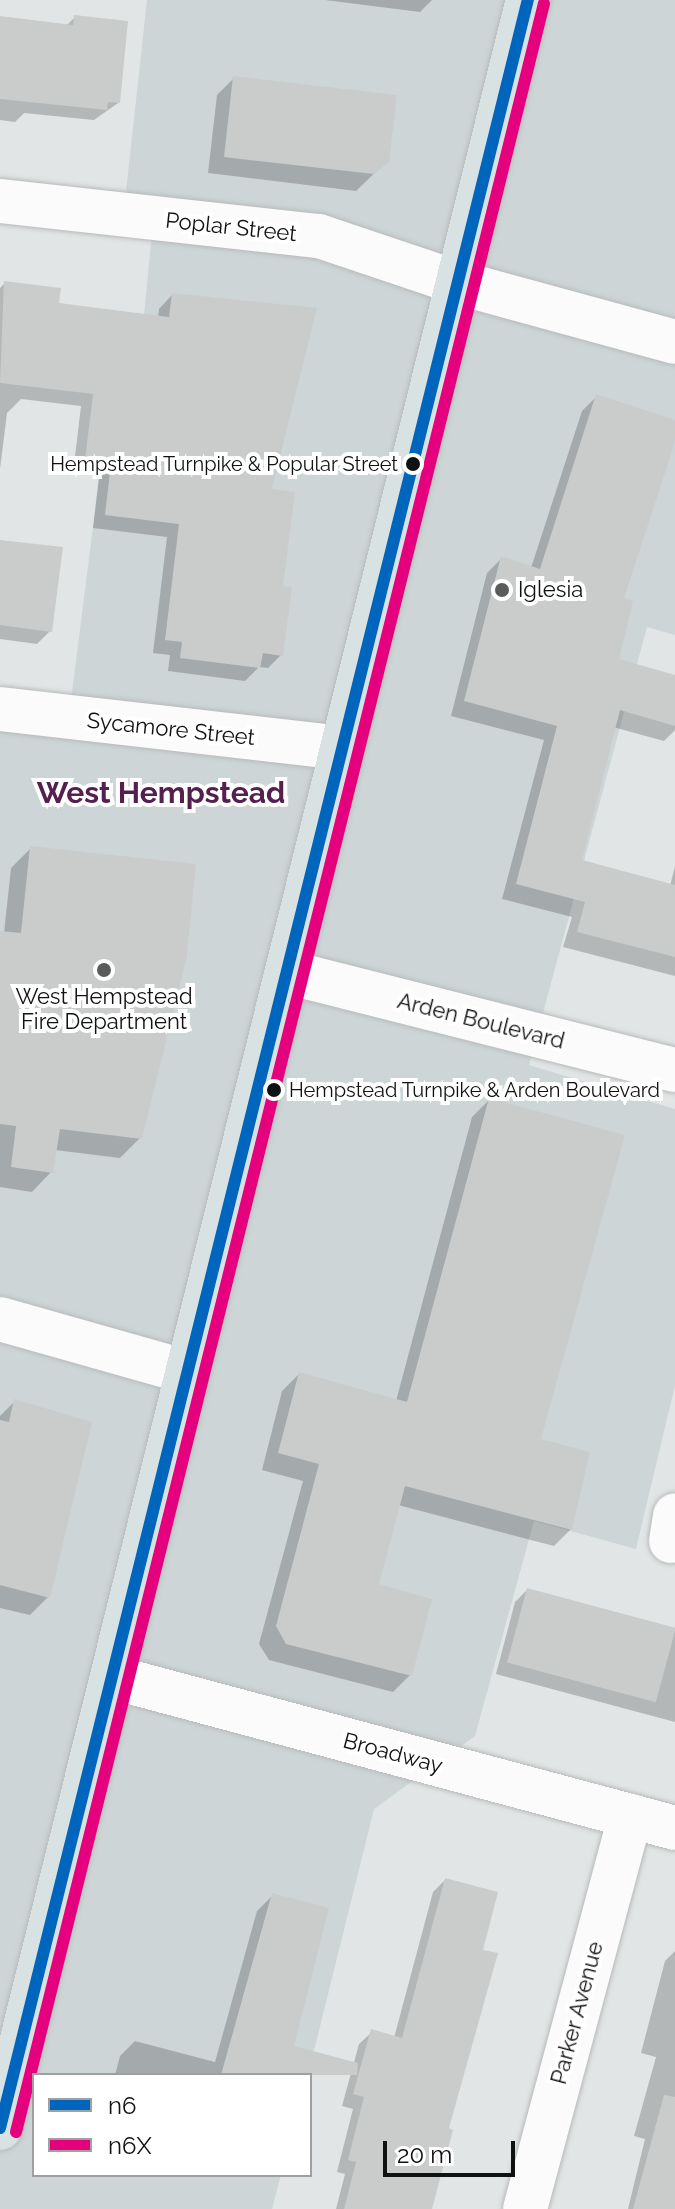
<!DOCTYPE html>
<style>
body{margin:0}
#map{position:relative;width:675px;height:2209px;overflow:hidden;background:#e2e5e5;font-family:Raleway,sans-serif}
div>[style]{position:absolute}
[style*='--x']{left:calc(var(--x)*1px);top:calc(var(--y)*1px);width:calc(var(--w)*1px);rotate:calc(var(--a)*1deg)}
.built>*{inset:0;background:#cdd5d6}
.shadow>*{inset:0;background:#0003}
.building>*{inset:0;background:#cacccc;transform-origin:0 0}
.roads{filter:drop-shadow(0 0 2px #b8baba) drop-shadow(0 0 2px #b8baba)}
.street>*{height:44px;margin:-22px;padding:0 22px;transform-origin:22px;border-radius:22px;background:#fbfbfb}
.primary>*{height:44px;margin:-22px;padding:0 22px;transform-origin:22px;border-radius:22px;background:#d9e2e2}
.bus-1>*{height:12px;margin:-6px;padding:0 6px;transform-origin:6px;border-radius:6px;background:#0065bd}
.bus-2>*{height:12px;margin:-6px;padding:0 6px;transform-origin:6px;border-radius:6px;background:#e5007d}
.dots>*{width:22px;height:22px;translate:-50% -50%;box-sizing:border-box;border:4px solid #fff;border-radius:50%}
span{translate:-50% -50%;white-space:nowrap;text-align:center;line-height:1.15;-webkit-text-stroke:8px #fff;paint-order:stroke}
.bus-label{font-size:20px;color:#101111}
.right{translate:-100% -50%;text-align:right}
.left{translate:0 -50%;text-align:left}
.street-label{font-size:22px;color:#101111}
.poi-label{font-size:22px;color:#101111}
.district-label{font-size:30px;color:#55204e;font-weight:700}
.legend{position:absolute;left:32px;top:2073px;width:280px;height:104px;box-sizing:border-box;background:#fff;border:2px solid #9fa0a0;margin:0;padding:10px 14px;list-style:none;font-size:24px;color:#101111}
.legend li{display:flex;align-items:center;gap:16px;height:40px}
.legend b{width:40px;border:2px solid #9fa0a0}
.scale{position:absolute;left:383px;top:2141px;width:132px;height:36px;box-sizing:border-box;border:4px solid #101111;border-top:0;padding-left:10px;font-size:24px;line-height:28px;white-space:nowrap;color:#101111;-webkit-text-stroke:6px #fff;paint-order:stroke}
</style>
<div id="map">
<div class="built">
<div style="clip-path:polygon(147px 0,675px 0,675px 635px,647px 627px,529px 1065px,675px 1109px,675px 1385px,636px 1549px,534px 1521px,475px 1736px,374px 1809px,308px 2075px,34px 2075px,34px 2175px,281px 2175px,272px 2209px,0 2209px,0 715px,68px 724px,101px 464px,129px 469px,153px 223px,123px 219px)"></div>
</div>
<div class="shadow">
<div style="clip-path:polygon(325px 0,432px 0,420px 12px)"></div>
<div style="clip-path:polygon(75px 17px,118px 103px,94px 120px,24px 113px,15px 122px,0 120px,0 18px,66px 26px)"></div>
<div style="clip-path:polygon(234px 78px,387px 161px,356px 191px,208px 173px,217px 95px)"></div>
<div style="clip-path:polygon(5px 283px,57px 305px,158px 318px,159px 309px,172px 295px,269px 491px,281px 588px,281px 655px,268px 668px,259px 667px,245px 681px,168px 671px,170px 655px,153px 653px,167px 537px,93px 528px,99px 476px,73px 473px,81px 406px,21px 399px,7px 413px,0 469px,0 288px)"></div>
<div style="clip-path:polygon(597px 396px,675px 422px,622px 599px,617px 661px,675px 677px,675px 730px,664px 741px,613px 727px,579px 861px,670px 886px,675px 866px,675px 976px,563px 947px,572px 917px,502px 899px,544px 740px,451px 716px,487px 573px,502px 558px,531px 568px,582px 411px)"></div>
<div style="clip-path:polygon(0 542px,50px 631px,37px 644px,0 639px)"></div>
<div style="clip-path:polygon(31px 848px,140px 1138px,120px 1158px,55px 1150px,51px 1172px,32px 1192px,0 1187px,0 933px,4px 933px,11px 868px)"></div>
<div style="clip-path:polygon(489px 1100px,539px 1440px,571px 1529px,554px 1546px,398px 1505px,376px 1586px,410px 1675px,393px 1692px,269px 1660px,259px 1644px,303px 1481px,262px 1470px,282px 1391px,299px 1374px,396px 1401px,472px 1117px)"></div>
<div style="clip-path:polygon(15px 1401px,48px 1597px,30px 1615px,0 1608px,0 1416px)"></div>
<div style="clip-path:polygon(527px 1590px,675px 1631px,675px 1722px,496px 1674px,515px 1602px)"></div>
<div style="clip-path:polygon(445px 1880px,481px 1951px,425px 2209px,336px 2209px,345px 2174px,337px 2172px,353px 2109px,342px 2106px,359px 2044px,372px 2032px,394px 2038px,433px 1892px)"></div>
<div style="clip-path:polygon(273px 1895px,284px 2075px,115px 2075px,120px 2056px,135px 2041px,215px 2062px,257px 1911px)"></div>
<div style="clip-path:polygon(675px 1951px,675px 2209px,628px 2209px,645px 2139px,634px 2136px,656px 2057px,641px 2053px,665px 1961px)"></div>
</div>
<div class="building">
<div style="clip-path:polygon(74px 15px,128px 21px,120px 103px,108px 102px,107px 110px,0 99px,0 16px,73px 25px)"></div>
<div style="clip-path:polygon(233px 76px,397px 95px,389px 162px,374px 174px,224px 157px)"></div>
<div style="clip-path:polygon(4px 281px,61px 288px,59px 303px,169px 317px,172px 293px,317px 308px,272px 489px,295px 492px,283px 586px,292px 587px,283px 656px,263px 653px,260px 668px,180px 658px,182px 642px,165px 640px,179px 524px,105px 515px,111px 463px,85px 460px,93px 394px,0 383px)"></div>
<div style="clip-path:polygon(596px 394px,675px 420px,675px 442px,624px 598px,633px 601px,619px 659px,675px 675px,675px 726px,620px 710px,582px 860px,675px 885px,675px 957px,577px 932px,585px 902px,516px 884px,557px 726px,464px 701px,501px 556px,540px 569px)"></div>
<div style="clip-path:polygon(0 540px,63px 547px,52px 632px,0 625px)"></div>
<div style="clip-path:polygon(30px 846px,196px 864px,187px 956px,142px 1139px,60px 1129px,53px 1173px,11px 1167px,16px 1126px,0 1124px,0 931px,21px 933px)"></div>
<div style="clip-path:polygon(489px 1098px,625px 1135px,541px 1439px,590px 1452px,572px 1530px,405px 1486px,379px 1584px,432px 1599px,412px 1676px,286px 1644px,276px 1626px,319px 1464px,278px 1453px,299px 1372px,407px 1402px)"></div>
<div style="clip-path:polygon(14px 1399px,92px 1422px,50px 1598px,0 1585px,0 1420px,9px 1422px)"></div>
<div style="left:527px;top:1588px;width:154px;height:77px;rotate:15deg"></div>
<div style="clip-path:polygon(445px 1878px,498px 1892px,483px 1950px,498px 1953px,449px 2128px,453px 2130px,432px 2209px,344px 2209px,356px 2162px,348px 2160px,364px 2097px,353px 2094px,371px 2029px,402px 2038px)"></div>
<div style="clip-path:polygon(272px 1893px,329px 1908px,294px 2046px,358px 2063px,357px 2075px,221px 2075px)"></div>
<div style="clip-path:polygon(664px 2095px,675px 2097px,675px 2209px,633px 2209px)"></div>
</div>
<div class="roads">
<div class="street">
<div style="--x:0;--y:201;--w:321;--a:6.3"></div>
<div style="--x:319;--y:236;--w:145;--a:18.6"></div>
<div style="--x:456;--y:282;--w:227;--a:15.3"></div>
<div style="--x:0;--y:709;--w:344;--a:6.5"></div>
<div style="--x:287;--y:972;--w:400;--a:14.2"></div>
<div style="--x:0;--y:1319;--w:194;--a:15.8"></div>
<div style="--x:671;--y:1541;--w:26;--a:-81"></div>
<div style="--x:112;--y:1677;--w:583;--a:15.01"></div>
<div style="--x:525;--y:2209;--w:407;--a:-75"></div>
</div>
<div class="primary">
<div style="--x:0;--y:2128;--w:2193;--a:-76.07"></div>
</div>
</div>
<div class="bus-1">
<div style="--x:0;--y:2128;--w:2193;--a:-76.07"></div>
</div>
<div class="bus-2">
<div style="--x:16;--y:2132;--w:2193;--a:-76.07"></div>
</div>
<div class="dots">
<div style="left:413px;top:464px;background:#101111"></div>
<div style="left:502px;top:590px;background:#5a5b5b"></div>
<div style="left:104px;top:970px;background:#5a5b5b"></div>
<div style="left:274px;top:1090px;background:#101111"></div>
</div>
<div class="bus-label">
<span class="right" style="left:398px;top:464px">Hempstead Turnpike &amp; Popular Street</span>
<span class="left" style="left:289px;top:1090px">Hempstead Turnpike &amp; Arden Boulevard</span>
</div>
<div class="street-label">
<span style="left:231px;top:227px;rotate:6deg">Poplar Street</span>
<span style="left:171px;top:729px;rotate:6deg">Sycamore Street</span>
<span style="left:481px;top:1021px;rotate:14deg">Arden Boulevard</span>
<span style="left:393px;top:1753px;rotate:15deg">Broadway</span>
<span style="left:577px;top:2013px;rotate:-75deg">Parker Avenue</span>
</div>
<div class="poi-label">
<span class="left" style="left:518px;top:590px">Iglesia</span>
<span style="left:104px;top:1009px">West Hempstead<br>Fire Department</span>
</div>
<div class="district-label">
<span style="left:161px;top:793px">West Hempstead</span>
</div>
<ul class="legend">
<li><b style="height:10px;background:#0065bd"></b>n6</li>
<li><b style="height:10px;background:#e5007d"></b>n6X</li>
</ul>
<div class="scale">20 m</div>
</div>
